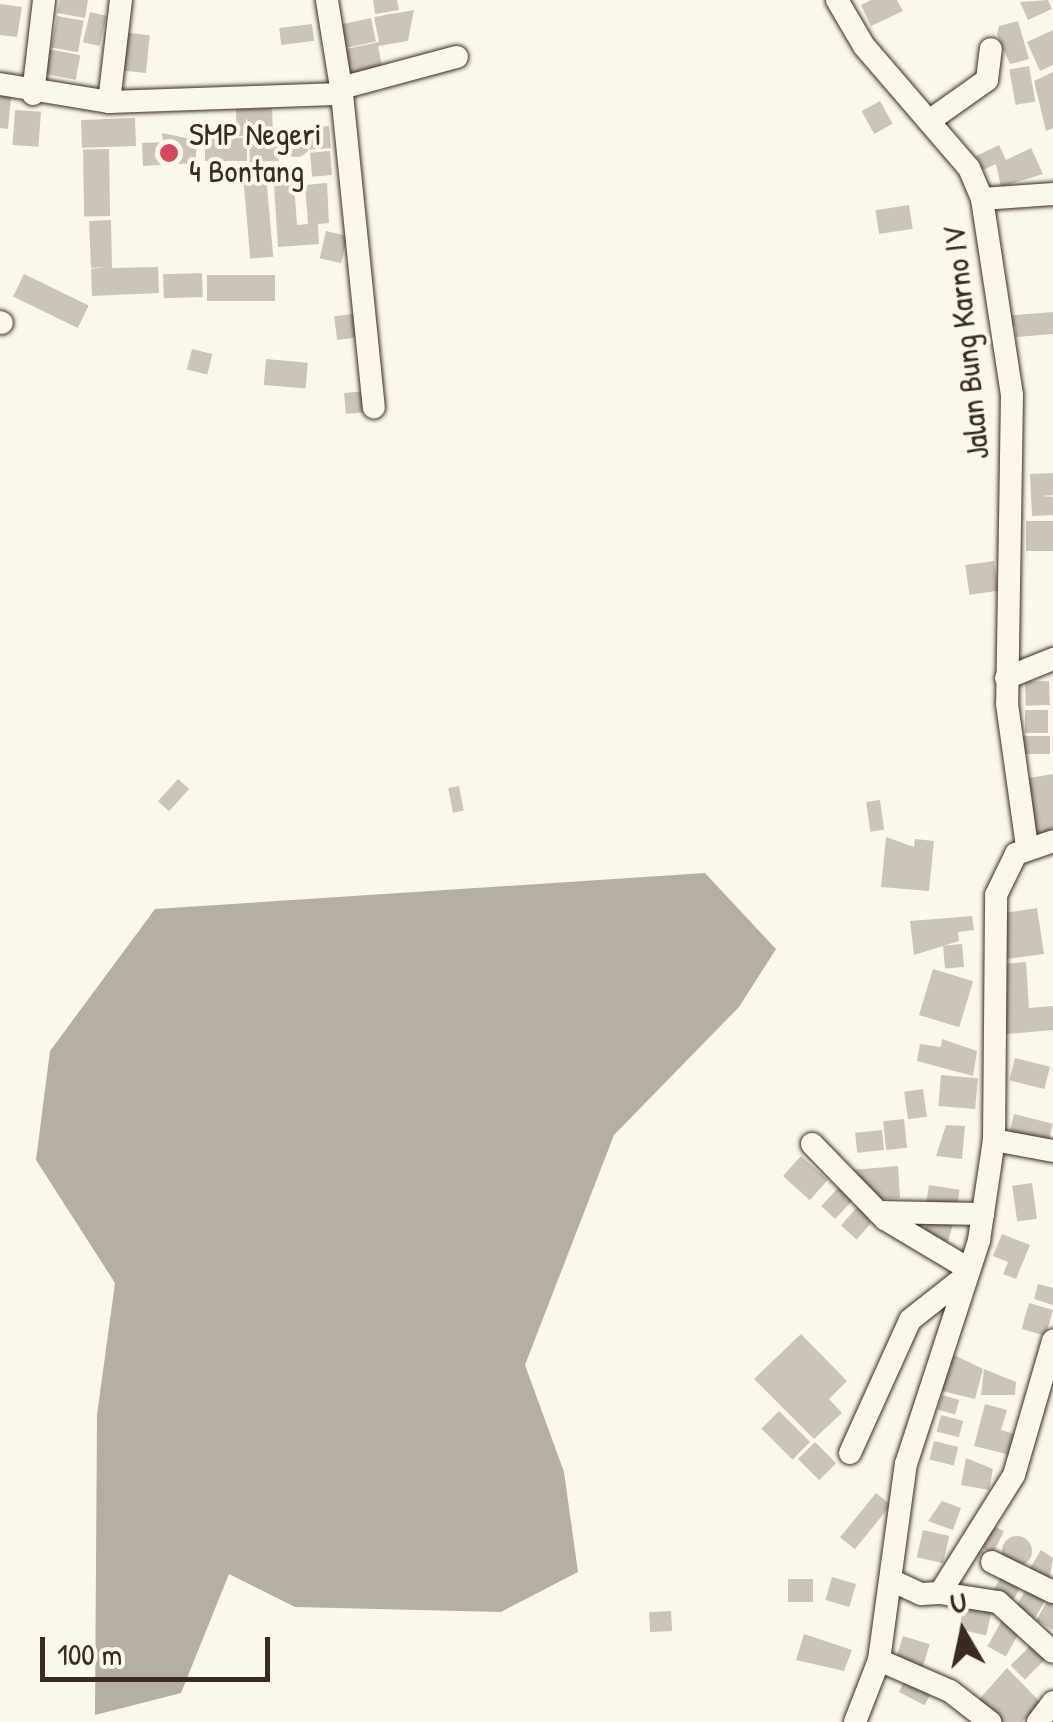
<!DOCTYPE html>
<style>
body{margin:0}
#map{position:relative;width:1053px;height:1722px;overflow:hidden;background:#fbf7ec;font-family:"Patrick Hand",sans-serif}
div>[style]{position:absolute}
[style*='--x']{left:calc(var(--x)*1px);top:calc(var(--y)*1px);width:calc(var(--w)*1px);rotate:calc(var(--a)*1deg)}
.water>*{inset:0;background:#b6aea2}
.building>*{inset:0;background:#ccc4b9;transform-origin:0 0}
.round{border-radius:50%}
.roads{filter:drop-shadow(0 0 2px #3b2a1e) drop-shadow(0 0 2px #3b2a1e)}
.minor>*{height:22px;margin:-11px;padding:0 11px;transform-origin:11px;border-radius:11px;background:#fbf7ec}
.dots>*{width:28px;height:28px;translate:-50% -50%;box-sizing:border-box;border:5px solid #fbf7ec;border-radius:50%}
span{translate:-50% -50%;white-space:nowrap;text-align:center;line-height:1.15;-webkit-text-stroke:8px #fbf7ec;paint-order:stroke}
.poi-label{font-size:32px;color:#3b2a1e}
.left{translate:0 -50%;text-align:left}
.street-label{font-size:32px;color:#3b2a1e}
.north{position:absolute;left:913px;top:1582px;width:100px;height:100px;-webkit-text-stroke:8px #fbf7ec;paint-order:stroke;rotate:351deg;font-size:28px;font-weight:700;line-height:40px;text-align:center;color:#3b2a1e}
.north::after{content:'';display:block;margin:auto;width:35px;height:45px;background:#3b2a1e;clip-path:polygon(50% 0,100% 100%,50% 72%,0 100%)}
.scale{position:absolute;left:40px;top:1637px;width:230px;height:45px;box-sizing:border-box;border:5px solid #3b2a1e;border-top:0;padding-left:12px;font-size:30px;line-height:35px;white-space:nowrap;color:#3b2a1e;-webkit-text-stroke:8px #fbf7ec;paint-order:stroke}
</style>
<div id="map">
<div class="water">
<div style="clip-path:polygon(705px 873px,776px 949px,739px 1007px,614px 1135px,525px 1365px,564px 1472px,578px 1572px,501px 1612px,295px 1607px,229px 1574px,181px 1693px,95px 1715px,97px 1415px,115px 1283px,36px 1160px,50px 1051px,155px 909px)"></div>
</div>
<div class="building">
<div style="clip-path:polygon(60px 0,88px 0,85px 18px,57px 13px)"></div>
<div style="clip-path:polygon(373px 0,397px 0,399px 10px,375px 14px)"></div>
<div style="clip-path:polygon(871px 0,897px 0,903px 11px,871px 26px,861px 5px)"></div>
<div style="clip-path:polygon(1048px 0,1052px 9px,1028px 20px,1020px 2px)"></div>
<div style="clip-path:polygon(0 4px,22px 7px,17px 37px,0 35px)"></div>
<div style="clip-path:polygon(414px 10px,408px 41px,378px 46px,383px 72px,347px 79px,341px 50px,379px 42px,374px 17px)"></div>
<div style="left:90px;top:12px;width:17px;height:31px;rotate:13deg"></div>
<div style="left:57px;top:16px;width:27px;height:32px;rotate:10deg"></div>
<div style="left:371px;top:18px;width:24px;height:36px;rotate:78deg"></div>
<div style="clip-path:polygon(1018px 21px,1029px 59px,1010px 64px,997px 35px,999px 26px)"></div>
<div style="left:312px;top:24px;width:17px;height:33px;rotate:83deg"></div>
<div style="clip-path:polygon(1053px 30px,1053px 65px,1040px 71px,1027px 42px)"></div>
<div style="left:120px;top:32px;width:30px;height:38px;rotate:6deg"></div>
<div style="left:48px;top:49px;width:33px;height:25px;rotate:11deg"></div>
<div style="left:1029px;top:66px;width:36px;height:20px;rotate:80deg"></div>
<div style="clip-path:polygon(1053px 72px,1053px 128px,1046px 131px,1034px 81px)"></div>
<div style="clip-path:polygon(0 96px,11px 97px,8px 129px,0 128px)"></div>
<div style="left:880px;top:101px;width:26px;height:21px;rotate:61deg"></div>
<div style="left:272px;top:108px;width:27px;height:36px;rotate:88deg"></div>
<div style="left:15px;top:110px;width:26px;height:35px;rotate:4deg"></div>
<div style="left:135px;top:118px;width:28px;height:54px;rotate:88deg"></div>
<div style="left:329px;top:126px;width:22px;height:21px;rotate:85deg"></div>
<div class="round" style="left:282px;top:129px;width:28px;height:28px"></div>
<div style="clip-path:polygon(162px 133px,196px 140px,196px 163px,143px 166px,142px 143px,163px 142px)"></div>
<div style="left:278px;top:137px;width:24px;height:29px;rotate:88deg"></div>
<div style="left:247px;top:138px;width:23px;height:42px;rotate:90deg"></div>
<div style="clip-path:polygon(999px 145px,1006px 160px,1031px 148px,1043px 174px,1001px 187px,996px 164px,983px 170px,976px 156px)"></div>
<div style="left:109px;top:149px;width:67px;height:26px;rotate:89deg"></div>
<div style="left:330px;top:151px;width:24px;height:20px;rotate:85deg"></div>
<div style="left:265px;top:163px;width:94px;height:23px;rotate:85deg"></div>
<div style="clip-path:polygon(294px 183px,297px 225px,308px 224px,305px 185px,327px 183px,329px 223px,318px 224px,319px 244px,278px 247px,274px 185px)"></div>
<div style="left:909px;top:205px;width:24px;height:34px;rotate:81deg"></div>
<div style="clip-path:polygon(111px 220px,112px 268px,158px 267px,159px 293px,92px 296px,91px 269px,106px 267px,91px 268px,89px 221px)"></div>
<div style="left:326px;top:231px;width:22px;height:28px;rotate:13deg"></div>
<div style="left:202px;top:273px;width:24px;height:39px;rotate:88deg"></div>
<div style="left:24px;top:274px;width:72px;height:25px;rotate:26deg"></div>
<div style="left:275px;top:275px;width:26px;height:68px;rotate:90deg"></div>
<div style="clip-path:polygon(1053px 312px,1053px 334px,1016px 337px,1015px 326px,1006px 327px,1005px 316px)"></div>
<div style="left:360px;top:313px;width:24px;height:26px;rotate:83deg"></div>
<div style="left:192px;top:349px;width:21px;height:21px;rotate:14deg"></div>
<div style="left:266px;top:359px;width:42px;height:26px;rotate:5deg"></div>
<div style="left:367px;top:391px;width:21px;height:23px;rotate:85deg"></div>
<div style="clip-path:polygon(1053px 473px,1053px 495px,1042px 496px,1053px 497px,1053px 515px,1032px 516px,1030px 474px)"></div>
<div style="left:1026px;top:521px;width:27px;height:30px"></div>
<div style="left:994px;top:561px;width:30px;height:29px;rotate:82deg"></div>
<div style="left:1049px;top:681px;width:24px;height:24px;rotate:88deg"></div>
<div style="left:1025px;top:710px;width:23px;height:23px"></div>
<div style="left:1050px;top:736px;width:18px;height:28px;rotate:90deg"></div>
<div style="clip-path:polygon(1053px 774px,1053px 835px,1033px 838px,1023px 779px)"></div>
<div style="left:178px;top:779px;width:15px;height:30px;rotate:42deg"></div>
<div style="left:459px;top:786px;width:25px;height:11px;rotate:79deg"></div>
<div style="left:880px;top:800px;width:30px;height:14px;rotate:82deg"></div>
<div style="clip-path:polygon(886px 837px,914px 847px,915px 839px,934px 841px,929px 891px,881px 887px)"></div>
<div style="clip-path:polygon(1037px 908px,1044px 954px,1006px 959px,1004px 913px)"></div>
<div style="clip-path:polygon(972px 916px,974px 930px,958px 932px,959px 941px,914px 955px,910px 921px)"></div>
<div style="left:962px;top:944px;width:23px;height:19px;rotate:85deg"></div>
<div style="clip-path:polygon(1026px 962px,1029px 1008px,1053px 1006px,1053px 1030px,1006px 1034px,1001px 964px)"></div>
<div style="left:933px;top:969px;width:42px;height:48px;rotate:17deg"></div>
<div style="clip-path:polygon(942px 1039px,977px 1051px,973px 1076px,917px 1061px,920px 1044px,941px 1047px)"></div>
<div style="left:1015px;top:1058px;width:36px;height:23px;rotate:14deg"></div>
<div style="left:941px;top:1075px;width:37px;height:31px;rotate:5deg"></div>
<div style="left:923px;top:1089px;width:28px;height:19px;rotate:82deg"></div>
<div style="left:1014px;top:1114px;width:40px;height:22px;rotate:14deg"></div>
<div style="left:904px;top:1119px;width:29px;height:21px;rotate:84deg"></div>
<div style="clip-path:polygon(946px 1125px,965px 1126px,962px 1159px,936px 1156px)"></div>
<div style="left:882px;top:1130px;width:20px;height:27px;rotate:84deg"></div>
<div style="left:801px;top:1156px;width:36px;height:27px;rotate:42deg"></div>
<div style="clip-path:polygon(898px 1166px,900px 1198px,881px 1199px,866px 1195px,852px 1170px)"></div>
<div style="left:1032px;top:1183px;width:36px;height:20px;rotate:82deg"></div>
<div style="left:929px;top:1185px;width:31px;height:20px;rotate:9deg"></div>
<div style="left:839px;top:1187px;width:19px;height:26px;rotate:43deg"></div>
<div style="left:858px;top:1206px;width:21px;height:26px;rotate:41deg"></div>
<div style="left:928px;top:1217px;width:26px;height:24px;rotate:16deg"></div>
<div style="clip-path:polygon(1002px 1234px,1030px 1245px,1016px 1279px,1003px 1274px,1008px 1262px,993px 1256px)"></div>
<div style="clip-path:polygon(1038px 1284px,1053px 1288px,1053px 1305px,1034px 1299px)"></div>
<div style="left:1029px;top:1303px;width:25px;height:27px;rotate:16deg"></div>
<div style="clip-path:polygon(801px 1334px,847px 1381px,829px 1399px,842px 1413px,814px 1439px,754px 1379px)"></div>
<div style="clip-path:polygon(952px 1354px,983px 1369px,975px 1399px,942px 1391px)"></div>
<div style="clip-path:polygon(984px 1369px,1016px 1382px,1015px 1395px,981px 1395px)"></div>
<div style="left:942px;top:1395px;width:18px;height:15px;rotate:16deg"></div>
<div style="clip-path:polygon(985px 1404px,1007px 1410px,1001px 1430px,1015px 1434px,1010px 1455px,974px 1446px)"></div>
<div style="left:779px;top:1411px;width:44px;height:25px;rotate:45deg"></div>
<div style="left:941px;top:1415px;width:23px;height:17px;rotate:15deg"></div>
<div style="left:934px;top:1441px;width:25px;height:19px;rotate:14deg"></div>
<div style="left:815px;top:1442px;width:30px;height:24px;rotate:45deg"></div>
<div style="clip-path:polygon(966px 1458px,993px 1469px,989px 1490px,961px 1485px)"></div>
<div style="left:876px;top:1493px;width:19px;height:57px;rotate:39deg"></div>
<div style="clip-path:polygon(942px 1501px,961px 1508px,953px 1530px,928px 1521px)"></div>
<div style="left:988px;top:1523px;width:18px;height:25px;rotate:27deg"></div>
<div style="left:923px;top:1530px;width:27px;height:28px;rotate:13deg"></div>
<div class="round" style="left:1002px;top:1536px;width:30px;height:30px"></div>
<div style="clip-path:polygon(1041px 1550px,1053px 1558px,1049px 1581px,1029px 1570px)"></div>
<div style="left:1005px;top:1570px;width:22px;height:26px;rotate:30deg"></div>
<div style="left:832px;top:1577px;width:25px;height:24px;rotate:16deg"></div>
<div style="left:813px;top:1579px;width:23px;height:25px;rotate:90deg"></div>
<div style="left:1028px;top:1586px;width:22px;height:25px;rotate:30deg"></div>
<div style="left:966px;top:1598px;width:28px;height:32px;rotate:13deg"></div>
<div style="clip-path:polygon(1049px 1599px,1053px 1601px,1053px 1630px,1036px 1620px)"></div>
<div style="left:671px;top:1611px;width:20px;height:22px;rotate:87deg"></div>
<div style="left:1002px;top:1620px;width:21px;height:30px;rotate:29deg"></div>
<div style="clip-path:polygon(804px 1634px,852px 1650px,844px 1671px,796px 1660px)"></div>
<div style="left:903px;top:1636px;width:28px;height:27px;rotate:17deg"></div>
<div style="left:1034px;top:1642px;width:20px;height:33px;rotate:45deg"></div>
<div style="clip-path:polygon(1007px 1668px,1042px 1704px,1022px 1722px,995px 1722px,976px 1703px)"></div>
<div style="left:907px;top:1676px;width:29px;height:18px;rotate:27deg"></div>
</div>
<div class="roads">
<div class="minor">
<div style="--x:837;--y:0;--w:53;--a:59.6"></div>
<div style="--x:864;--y:46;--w:161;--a:49.3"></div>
<div style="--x:969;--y:168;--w:34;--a:67"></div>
<div style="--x:982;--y:199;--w:198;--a:81.3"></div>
<div style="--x:1012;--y:395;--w:309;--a:90.9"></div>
<div style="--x:1007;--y:704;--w:144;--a:82"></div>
<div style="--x:0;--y:84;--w:110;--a:9.4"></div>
<div style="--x:109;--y:102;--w:233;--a:-2"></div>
<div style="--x:342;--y:94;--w:95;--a:-99.1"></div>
<div style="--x:341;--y:88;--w:120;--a:-15"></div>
<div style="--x:33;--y:94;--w:95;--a:-83.3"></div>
<div style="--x:342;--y:94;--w:315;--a:84.2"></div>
<div style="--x:109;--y:102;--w:103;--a:-83.3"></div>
<div style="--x:929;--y:121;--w:71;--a:-35.3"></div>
<div style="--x:987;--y:80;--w:31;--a:-83"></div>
<div style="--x:982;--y:199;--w:71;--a:-4"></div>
<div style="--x:0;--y:322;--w:2;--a:27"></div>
<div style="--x:1006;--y:678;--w:51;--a:-22"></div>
<div style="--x:994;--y:1140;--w:60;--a:10.6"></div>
<div style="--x:812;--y:1144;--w:105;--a:45.8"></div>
<div style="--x:885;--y:1219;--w:98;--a:30.8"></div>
<div style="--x:878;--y:1212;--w:105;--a:1.1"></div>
<div style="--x:850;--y:1453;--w:146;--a:-65.7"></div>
<div style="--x:910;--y:1320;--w:73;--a:-38.3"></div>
<div style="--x:992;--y:1562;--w:68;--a:26.2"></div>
<div style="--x:893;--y:1581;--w:31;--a:25"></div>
<div style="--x:921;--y:1594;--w:19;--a:-3"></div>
<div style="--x:940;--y:1593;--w:139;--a:-57.9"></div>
<div style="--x:1014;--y:1475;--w:140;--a:-73.8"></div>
<div style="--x:940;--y:1593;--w:59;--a:8.8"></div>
<div style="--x:998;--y:1602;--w:74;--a:42.3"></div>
<div style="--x:879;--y:1660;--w:77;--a:23.6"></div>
<div style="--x:950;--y:1691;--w:51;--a:37.8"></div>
<div style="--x:855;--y:1722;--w:66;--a:-68.8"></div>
<div style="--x:879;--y:1660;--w:198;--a:-82.2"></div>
<div style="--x:906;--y:1464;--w:236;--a:-71.9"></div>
<div style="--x:979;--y:1240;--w:101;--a:-81.5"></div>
<div style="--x:994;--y:1140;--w:245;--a:-89.5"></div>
<div style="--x:996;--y:895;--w:46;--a:-64"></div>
<div style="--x:1016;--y:854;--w:39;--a:-19"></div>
<div style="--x:1038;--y:1722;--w:25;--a:-53"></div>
</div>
</div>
<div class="dots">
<div style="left:169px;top:153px;background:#d1495b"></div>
</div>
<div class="poi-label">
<span class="left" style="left:189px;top:153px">SMP Negeri<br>4 Bontang</span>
</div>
<div class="street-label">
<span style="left:966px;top:343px;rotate:-96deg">Jalan Bung Karno IV</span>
</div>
<div class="north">U</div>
<div class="scale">100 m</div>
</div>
